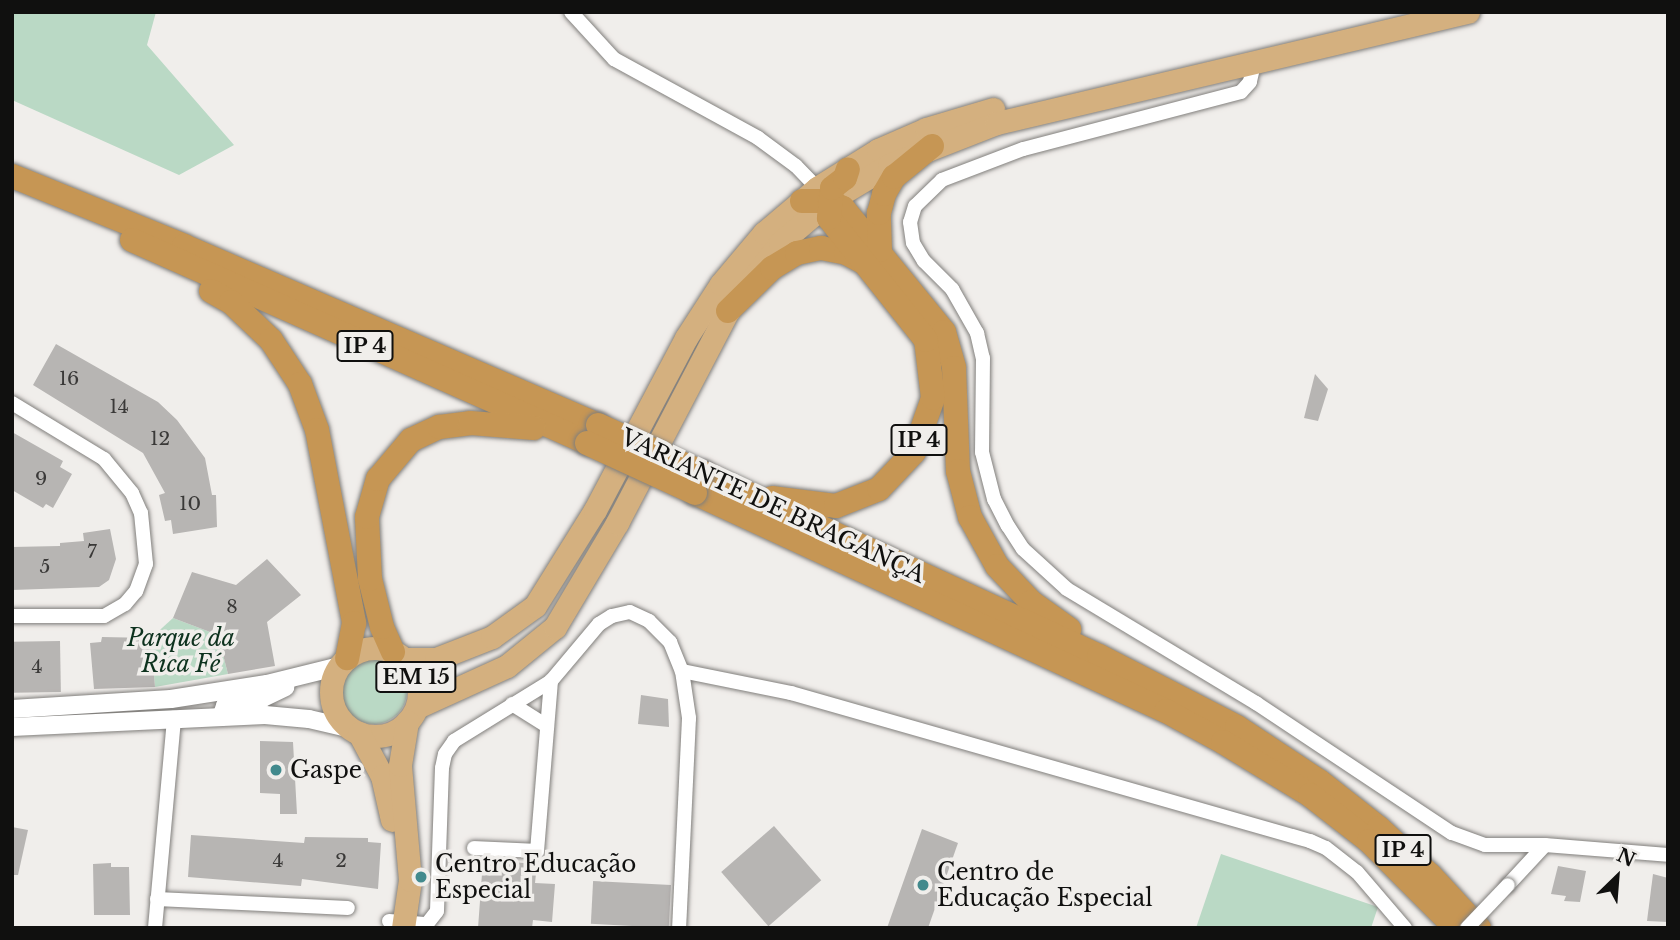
<!DOCTYPE html>
<meta charset="utf-8">
<style>
body{margin:0}
#map{position:relative;width:1680px;height:940px;overflow:hidden;background:#f0eeeb;font-family:"Libre Baskerville",serif}
div>[style]{position:absolute}
[style*='--x']{left:calc(var(--x)*1px);top:calc(var(--y)*1px);width:calc(var(--w)*1px);rotate:calc(var(--a)*1deg)}
.green>*{inset:0;background:#bad9c5}
.round{border-radius:50%}
.building>*{inset:0;background:#b7b5b3;transform-origin:0 0}
.roads{filter:drop-shadow(0 0 2px #817f7c) drop-shadow(0 0 2px #817f7c)}
.minor>*{height:14px;margin:-7px;padding:0 7px;transform-origin:7px;border-radius:7px;background:#fff}
.tertiary>*{height:18px;margin:-9px;padding:0 9px;transform-origin:9px;border-radius:9px;background:#fff}
.primary>*{height:23px;margin:-11.5px;padding:0 11.5px;transform-origin:11.5px;border-radius:11.5px;background:#d4b07f}
.primary>.ring{margin:-11.5px;padding:0;box-sizing:content-box;background:none;border:23px solid #d4b07f;border-radius:50%}
.trunk>*{height:24px;margin:-12px;padding:0 12px;transform-origin:12px;border-radius:12px;background:#c69654}
.bridges{filter:drop-shadow(0 0 2px #817f7c) drop-shadow(0 0 2px #817f7c)}
.minor-bridge>*{height:14px;margin:-7px;padding:0 7px;transform-origin:7px;border-radius:7px;background:#fff}
.trunk-bridge>*{height:24px;margin:-12px;padding:0 12px;transform-origin:12px;border-radius:12px;background:#c69654}
.dots>*{width:19px;height:19px;translate:-50% -50%;box-sizing:border-box;border:4px solid #f0eeeb;border-radius:50%}
span{translate:-50% -50%;white-space:nowrap;text-align:center;line-height:1.15;-webkit-text-stroke:7px #f0eeeb;paint-order:stroke}
.number-label{font-size:19px;color:#3a3938}
.number-label span{-webkit-text-stroke-width:0}
.shield-label span{padding:2px 5px;background:#f0eeeb;border:2px solid;border-radius:5px;-webkit-text-stroke-width:0}
.shield-label{font-size:21px;color:#10100f;font-weight:700}
.street-label{font-size:23px;color:#10100f}
.park-label{font-size:23px;color:#0d321e;font-style:italic}
.poi-label{font-size:23px;color:#10100f}
.left{translate:0 -50%;text-align:left}
.frame{position:absolute;inset:0;border:14px solid #10100f;pointer-events:none}
.north{position:absolute;left:1582px;top:842px;width:70px;height:70px;-webkit-text-stroke:5px #f0eeeb;paint-order:stroke;rotate:25deg;font-size:19px;font-weight:700;line-height:28px;text-align:center;color:#10100f}
.north::after{content:'';display:block;margin:auto;width:24px;height:32px;background:#10100f;clip-path:polygon(50% 0,100% 100%,50% 72%,0 100%)}
</style>
<div id="map">
<div class="green">
<div style="clip-path:polygon(12px 12px,156px 12px,147px 45px,234px 145px,179px 175px,12px 100px)"></div>
<div style="clip-path:polygon(173px 618px,218px 635px,228px 674px,155px 687px,151px 638px)"></div>
<div class="round" style="left:341px;top:658px;width:66px;height:66px"></div>
<div style="clip-path:polygon(1221px 854px,1378px 907px,1371px 928px,1196px 928px)"></div>
</div>
<div class="building">
<div style="clip-path:polygon(56px 344px,158px 402px,177px 420px,205px 458px,212px 495px,216px 495px,217px 527px,173px 534px,171px 520px,165px 521px,159px 495px,165px 493px,143px 453px,33px 385px)"></div>
<div style="clip-path:polygon(1315px 374px,1328px 389px,1318px 421px,1304px 418px)"></div>
<div style="clip-path:polygon(12px 432px,63px 461px,60px 467px,72px 474px,53px 508px,46px 504px,43px 508px,12px 490px)"></div>
<div style="clip-path:polygon(110px 529px,116px 559px,109px 580px,99px 587px,12px 590px,12px 547px,60px 546px,60px 543px,84px 541px,83px 533px)"></div>
<div style="clip-path:polygon(267px 559px,301px 595px,267px 622px,275px 666px,228px 674px,218px 635px,173px 618px,192px 572px,236px 585px)"></div>
<div style="clip-path:polygon(102px 637px,151px 638px,155px 687px,94px 689px,90px 643px,101px 642px)"></div>
<div style="left:60px;top:641px;width:51px;height:48px;rotate:89deg"></div>
<div style="clip-path:polygon(641px 695px,668px 699px,669px 727px,638px 724px)"></div>
<div style="clip-path:polygon(260px 741px,293px 742px,297px 814px,280px 814px,280px 794px,260px 793px)"></div>
<div style="left:774px;top:826px;width:72px;height:70px;rotate:49deg"></div>
<div style="clip-path:polygon(12px 827px,28px 830px,18px 875px,12px 875px)"></div>
<div style="clip-path:polygon(922px 829px,958px 843px,928px 928px,887px 928px)"></div>
<div style="clip-path:polygon(191px 835px,304px 843px,305px 837px,368px 838px,368px 842px,381px 843px,378px 889px,302px 879px,301px 886px,188px 877px)"></div>
<div style="clip-path:polygon(483px 860px,537px 864px,535px 883px,555px 884px,552px 922px,533px 920px,532px 928px,478px 928px)"></div>
<div style="clip-path:polygon(111px 863px,111px 867px,129px 867px,130px 915px,94px 915px,93px 864px)"></div>
<div style="clip-path:polygon(1558px 866px,1586px 871px,1580px 902px,1564px 901px,1566px 896px,1551px 894px)"></div>
<div style="clip-path:polygon(1653px 874px,1668px 878px,1668px 922px,1647px 921px)"></div>
<div style="left:671px;top:885px;width:43px;height:78px;rotate:93deg"></div>
</div>
<div class="roads">
<div class="minor">
<div style="--x:571;--y:12;--w:64;--a:47.5"></div>
<div style="--x:614;--y:59;--w:164;--a:28.7"></div>
<div style="--x:758;--y:138;--w:47;--a:36.4"></div>
<div style="--x:796;--y:166;--w:36;--a:46"></div>
<div style="--x:1254;--y:64;--w:18;--a:103"></div>
<div style="--x:1250;--y:82;--w:13;--a:132"></div>
<div style="--x:1241;--y:92;--w:225;--a:165.3"></div>
<div style="--x:1023;--y:149;--w:87;--a:159.1"></div>
<div style="--x:942;--y:180;--w:37;--a:136"></div>
<div style="--x:915;--y:206;--w:17;--a:107"></div>
<div style="--x:910;--y:222;--w:21;--a:82"></div>
<div style="--x:913;--y:243;--w:21;--a:59"></div>
<div style="--x:924;--y:261;--w:40;--a:45"></div>
<div style="--x:952;--y:289;--w:51;--a:60.4"></div>
<div style="--x:977;--y:333;--w:26;--a:77"></div>
<div style="--x:983;--y:358;--w:94;--a:90.6"></div>
<div style="--x:982;--y:452;--w:49;--a:75.7"></div>
<div style="--x:994;--y:499;--w:30;--a:63"></div>
<div style="--x:1008;--y:526;--w:27;--a:57"></div>
<div style="--x:1023;--y:549;--w:59;--a:42.3"></div>
<div style="--x:1067;--y:589;--w:221;--a:31.1"></div>
<div style="--x:1256;--y:703;--w:235;--a:33.6"></div>
<div style="--x:1452;--y:833;--w:35;--a:20"></div>
<div style="--x:1485;--y:845;--w:60;--a:0"></div>
<div style="--x:1545;--y:845;--w:123;--a:4.6"></div>
<div style="--x:12;--y:403;--w:108;--a:31.3"></div>
<div style="--x:104;--y:459;--w:44;--a:50.5"></div>
<div style="--x:132;--y:493;--w:22;--a:66"></div>
<div style="--x:141;--y:513;--w:51;--a:84.4"></div>
<div style="--x:146;--y:564;--w:29;--a:110"></div>
<div style="--x:136;--y:591;--w:17;--a:130"></div>
<div style="--x:125;--y:604;--w:24;--a:150"></div>
<div style="--x:104;--y:616;--w:92;--a:180"></div>
<div style="--x:682;--y:671;--w:111;--a:11.4"></div>
<div style="--x:791;--y:693;--w:540;--a:15.92"></div>
<div style="--x:1310;--y:841;--w:17;--a:24"></div>
<div style="--x:1326;--y:848;--w:39;--a:38"></div>
<div style="--x:1357;--y:872;--w:74;--a:49.4"></div>
<div style="--x:512;--y:704;--w:41;--a:32.2"></div>
<div style="--x:474;--y:848;--w:63;--a:2.7"></div>
<div style="--x:537;--y:851;--w:171;--a:-85.3"></div>
<div style="--x:1508;--y:885;--w:54;--a:-47.2"></div>
<div style="--x:157;--y:899;--w:191;--a:2.7"></div>
<div style="--x:389;--y:921;--w:38;--a:5"></div>
<div style="--x:427;--y:924;--w:16;--a:-52"></div>
<div style="--x:437;--y:911;--w:143;--a:-88"></div>
<div style="--x:442;--y:768;--w:14;--a:-78"></div>
<div style="--x:445;--y:754;--w:16;--a:-55"></div>
<div style="--x:454;--y:741;--w:114;--a:-31.7"></div>
<div style="--x:551;--y:681;--w:75;--a:-49.9"></div>
<div style="--x:599;--y:624;--w:15;--a:-32"></div>
<div style="--x:612;--y:616;--w:18;--a:-13"></div>
<div style="--x:630;--y:612;--w:21;--a:25"></div>
<div style="--x:649;--y:621;--w:30;--a:45"></div>
<div style="--x:670;--y:642;--w:31;--a:68"></div>
<div style="--x:682;--y:671;--w:48;--a:81.5"></div>
<div style="--x:689;--y:718;--w:210;--a:92.7"></div>
<div style="--x:155;--y:928;--w:211;--a:-84.8"></div>
</div>
<div class="tertiary">
<div style="--x:12;--y:709;--w:159;--a:-3.6"></div>
<div style="--x:171;--y:699;--w:97;--a:-8.9"></div>
<div style="--x:267;--y:684;--w:75;--a:-13.9"></div>
<div style="--x:221;--y:717;--w:12;--a:-70"></div>
<div style="--x:225;--y:706;--w:6;--a:-39"></div>
<div style="--x:230;--y:702;--w:33;--a:-7"></div>
<div style="--x:263;--y:698;--w:25;--a:-26"></div>
<div style="--x:12;--y:727;--w:253;--a:-2.7"></div>
<div style="--x:265;--y:715;--w:44;--a:5.2"></div>
<div style="--x:309;--y:719;--w:44;--a:13.1"></div>
</div>
<div class="primary">
<div class="ring" style="left:331px;top:648px;width:65px;height:65px"></div>
<div style="--x:405;--y:659;--w:31;--a:0"></div>
<div style="--x:436;--y:659;--w:60;--a:-21.4"></div>
<div style="--x:492;--y:637;--w:53;--a:-35.8"></div>
<div style="--x:535;--y:606;--w:113;--a:-58"></div>
<div style="--x:595;--y:510;--w:195;--a:-62.1"></div>
<div style="--x:686;--y:338;--w:64;--a:-57.1"></div>
<div style="--x:721;--y:284;--w:67;--a:-49.9"></div>
<div style="--x:764;--y:233;--w:70;--a:-40.3"></div>
<div style="--x:817;--y:188;--w:72;--a:-31.9"></div>
<div style="--x:878;--y:150;--w:52;--a:-23.6"></div>
<div style="--x:926;--y:129;--w:70;--a:-16.6"></div>
<div style="--x:417;--y:707;--w:99;--a:-24.5"></div>
<div style="--x:507;--y:666;--w:62;--a:-39.1"></div>
<div style="--x:555;--y:627;--w:121;--a:-59.2"></div>
<div style="--x:617;--y:523;--w:239;--a:-62.4"></div>
<div style="--x:728;--y:311;--w:86;--a:-52.6"></div>
<div style="--x:780;--y:243;--w:65;--a:-40.6"></div>
<div style="--x:829;--y:201;--w:70;--a:-31"></div>
<div style="--x:889;--y:165;--w:116;--a:-21.3"></div>
<div style="--x:997;--y:123;--w:484;--a:-13.3"></div>
<div style="--x:359;--y:733;--w:49;--a:61.9"></div>
<div style="--x:382;--y:776;--w:45;--a:77.2"></div>
<div style="--x:403;--y:928;--w:49;--a:-81.7"></div>
<div style="--x:410;--y:880;--w:115;--a:-95"></div>
<div style="--x:400;--y:765;--w:44;--a:-80.8"></div>
</div>
<div class="trunk">
<div style="--x:12;--y:176;--w:186;--a:22.1"></div>
<div style="--x:184;--y:246;--w:451;--a:23.4"></div>
<div style="--x:802;--y:201;--w:27;--a:0"></div>
<div style="--x:829;--y:201;--w:16;--a:27"></div>
<div style="--x:843;--y:208;--w:160;--a:50.8"></div>
<div style="--x:944;--y:332;--w:37;--a:74"></div>
<div style="--x:954;--y:368;--w:103;--a:87.8"></div>
<div style="--x:958;--y:471;--w:48;--a:75.4"></div>
<div style="--x:970;--y:517;--w:56;--a:61.1"></div>
<div style="--x:997;--y:566;--w:50;--a:46.6"></div>
<div style="--x:1031;--y:602;--w:47;--a:35.4"></div>
<div style="--x:132;--y:240;--w:498;--a:24"></div>
<div style="--x:880;--y:250;--w:37;--a:-92"></div>
<div style="--x:879;--y:213;--w:20;--a:-75"></div>
<div style="--x:884;--y:194;--w:20;--a:-60"></div>
<div style="--x:894;--y:177;--w:49;--a:-39.2"></div>
<div style="--x:211;--y:291;--w:23;--a:29"></div>
<div style="--x:231;--y:302;--w:55;--a:43.5"></div>
<div style="--x:271;--y:340;--w:53;--a:56.6"></div>
<div style="--x:300;--y:384;--w:49;--a:69.7"></div>
<div style="--x:317;--y:430;--w:197;--a:79.1"></div>
<div style="--x:354;--y:623;--w:36;--a:101"></div>
<div style="--x:728;--y:311;--w:62;--a:-44.3"></div>
<div style="--x:772;--y:268;--w:29;--a:-31"></div>
<div style="--x:797;--y:253;--w:25;--a:-12"></div>
<div style="--x:821;--y:248;--w:25;--a:11"></div>
<div style="--x:846;--y:253;--w:19;--a:28"></div>
<div style="--x:703;--y:473;--w:436;--a:24.8"></div>
<div style="--x:1099;--y:656;--w:155;--a:27.2"></div>
<div style="--x:1237;--y:727;--w:98;--a:33.4"></div>
<div style="--x:1319;--y:781;--w:76;--a:38.1"></div>
<div style="--x:1379;--y:828;--w:69;--a:42.7"></div>
<div style="--x:1430;--y:875;--w:72;--a:47.2"></div>
<div style="--x:695;--y:493;--w:519;--a:24.84"></div>
<div style="--x:1166;--y:711;--w:65;--a:28.5"></div>
<div style="--x:1223;--y:742;--w:102;--a:31.3"></div>
<div style="--x:1310;--y:795;--w:75;--a:37.9"></div>
<div style="--x:1369;--y:841;--w:123;--a:45"></div>
<div style="--x:772;--y:498;--w:64;--a:7.1"></div>
<div style="--x:836;--y:506;--w:46;--a:-21.6"></div>
<div style="--x:879;--y:489;--w:51;--a:-46.6"></div>
<div style="--x:914;--y:452;--w:57;--a:-70.6"></div>
<div style="--x:933;--y:398;--w:58;--a:-96.9"></div>
<div style="--x:926;--y:340;--w:156;--a:-128.5"></div>
<div style="--x:829;--y:218;--w:30;--a:-84"></div>
<div style="--x:832;--y:188;--w:16;--a:-38"></div>
<div style="--x:845;--y:178;--w:9;--a:-72"></div>
<div style="--x:393;--y:652;--w:27;--a:-114"></div>
<div style="--x:382;--y:627;--w:49;--a:-104"></div>
<div style="--x:370;--y:579;--w:62;--a:-92.8"></div>
<div style="--x:367;--y:517;--w:40;--a:-74"></div>
<div style="--x:378;--y:479;--w:51;--a:-49.8"></div>
<div style="--x:411;--y:440;--w:31;--a:-25"></div>
<div style="--x:439;--y:427;--w:31;--a:-7"></div>
<div style="--x:470;--y:423;--w:64;--a:4.5"></div>
</div>
</div>
<div class="bridges">
<div class="minor-bridge">
<div style="--x:1467;--y:928;--w:59;--a:-46.4"></div>
</div>
<div class="trunk-bridge">
<div style="--x:598;--y:425;--w:115;--a:24.6"></div>
<div style="--x:587;--y:443;--w:119;--a:24.8"></div>
</div>
</div>
<div class="dots">
<div style="left:276px;top:770px;background:#428a8d"></div>
<div style="left:421px;top:877px;background:#428a8d"></div>
<div style="left:923px;top:885px;background:#428a8d"></div>
</div>
<div class="number-label">
<span style="left:69px;top:379px">16</span>
<span style="left:119px;top:407px">14</span>
<span style="left:160px;top:439px">12</span>
<span style="left:41px;top:479px">9</span>
<span style="left:190px;top:504px">10</span>
<span style="left:92px;top:552px">7</span>
<span style="left:45px;top:567px">5</span>
<span style="left:232px;top:607px">8</span>
<span style="left:37px;top:667px">4</span>
<span style="left:278px;top:861px">4</span>
<span style="left:341px;top:861px">2</span>
</div>
<div class="shield-label">
<span style="left:365px;top:346px">IP 4</span>
<span style="left:919px;top:440px">IP 4</span>
<span style="left:416px;top:677px">EM 15</span>
<span style="left:1403px;top:850px">IP 4</span>
</div>
<div class="street-label">
<span style="left:773px;top:506px;rotate:25deg">VARIANTE DE BRAGANÇA</span>
</div>
<div class="park-label">
<span style="left:181px;top:651px">Parque da<br>Rica Fé</span>
</div>
<div class="poi-label">
<span class="left" style="left:290px;top:770px">Gaspe</span>
<span class="left" style="left:435px;top:877px">Centro Educação<br>Especial</span>
<span class="left" style="left:937px;top:885px">Centro de<br>Educação Especial</span>
</div>
<div class="frame"></div>
<div class="north">N</div>
</div>
